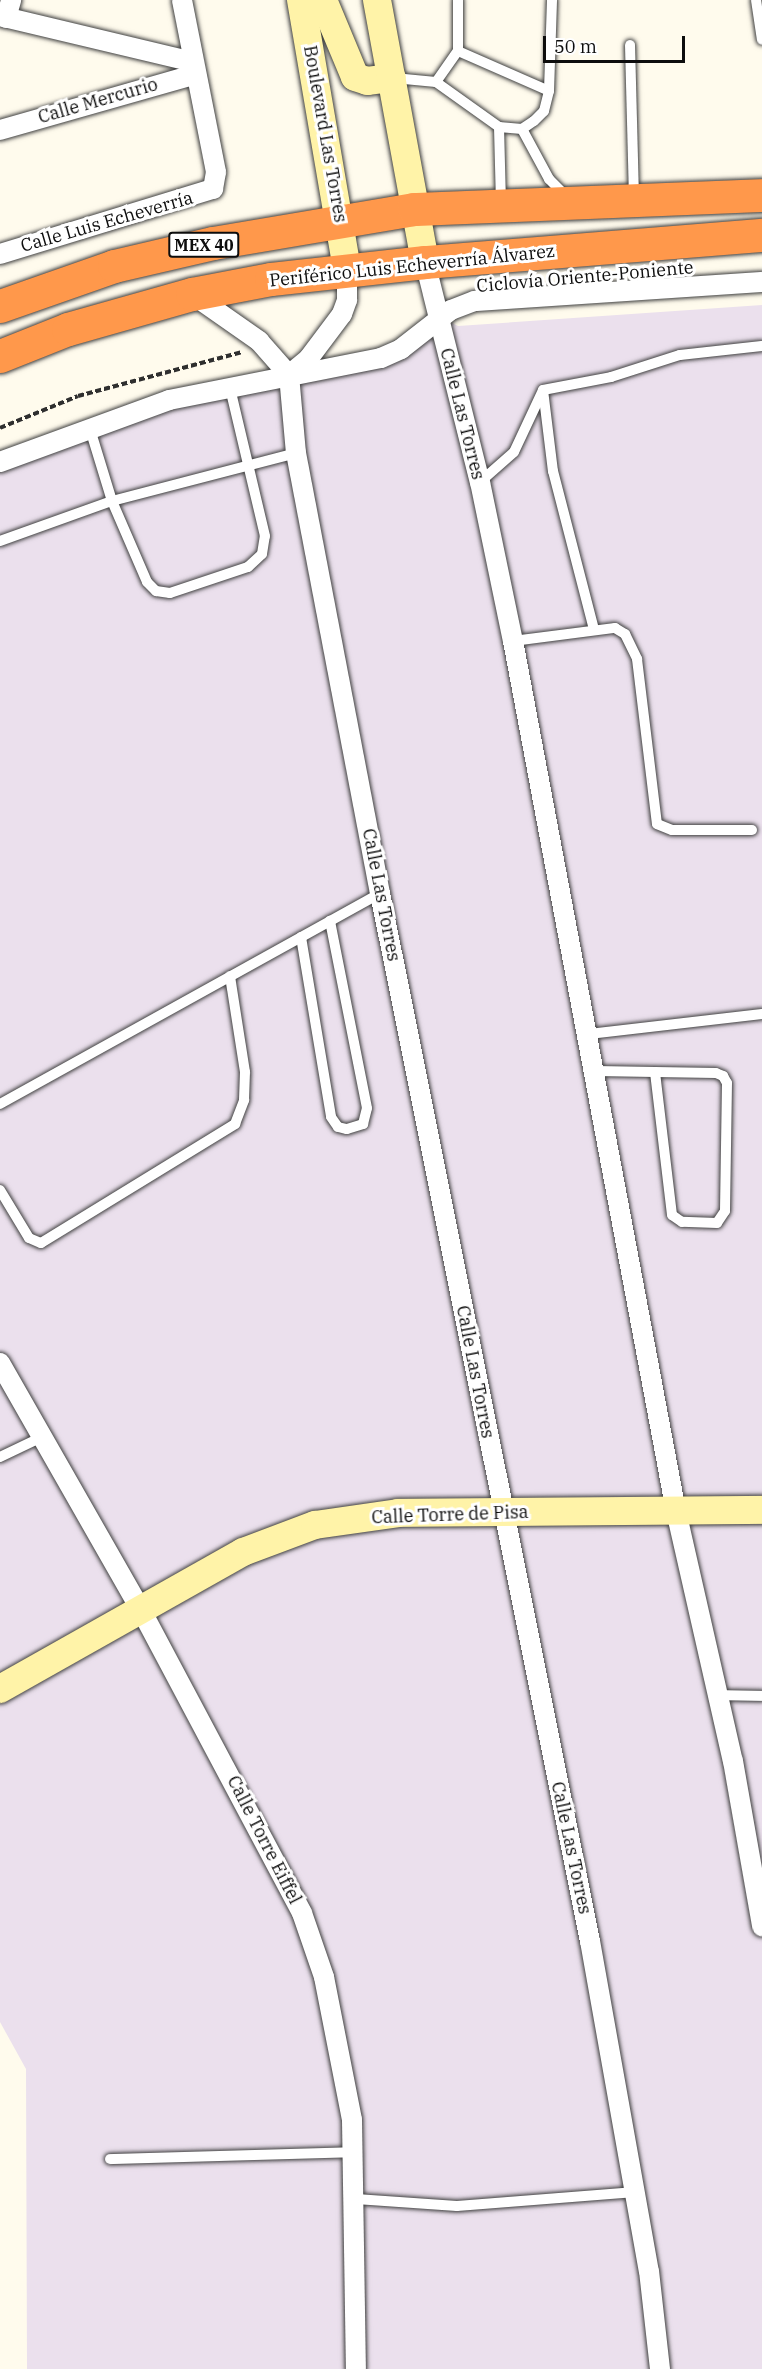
<!DOCTYPE html>
<meta charset="utf-8">
<style>
body{margin:0}
#map{position:relative;width:762px;height:2369px;overflow:hidden;background:#fffbed;font-family:"IBM Plex Serif",serif}
div>[style]{position:absolute}
[style*='--x']{left:calc(var(--x)*1px);top:calc(var(--y)*1px);width:calc(var(--w)*1px);rotate:calc(var(--a)*1deg)}
.industrial>*{inset:0;background:#ebe0ed}
.path>*{height:4px;margin-top:-2px;transform-origin:0;background:repeating-linear-gradient(90deg,#2f2f2f 0 6px,transparent 0 9px)}
.roads{filter:drop-shadow(0 0 2px #404040) drop-shadow(0 0 2px #404040)}
.lane>*{height:10px;margin:-5px;padding:0 5px;transform-origin:5px;border-radius:5px;background:#fff}
.street>*{height:20px;margin:-10px;padding:0 10px;transform-origin:10px;border-radius:10px;background:#fff}
.secondary>*{height:28px;margin:-14px;padding:0 14px;transform-origin:14px;border-radius:14px;background:#fff3a8}
.highway>*{height:33px;margin:-16.5px;padding:0 16.5px;transform-origin:16.5px;border-radius:16.5px;background:#ff984b}
span{translate:-50% -50%;white-space:nowrap;text-align:center;line-height:1.15;-webkit-text-stroke:6px #fff;paint-order:stroke}
.shield-label span{padding:2px 4px;background:#fff;border:2px solid;border-radius:4px;-webkit-text-stroke-width:0}
.shield-label{font-size:16px;color:#0d0d0d;font-weight:700}
.street-label{font-size:18px;color:#0d0d0d}
.scale{position:absolute;left:543px;top:36px;width:142px;height:27px;box-sizing:border-box;border:3px solid #0d0d0d;border-top:0;padding-left:8px;font-size:18px;line-height:21px;white-space:nowrap;color:#0d0d0d;-webkit-text-stroke:4px #fff;paint-order:stroke}
</style>
<div id="map">
<div class="industrial">
<div style="clip-path:polygon(762px 305px,762px 2369px,27px 2369px,26px 2069px,0 2022px,0 456px,23px 447px,389px 353px,438px 316px,458px 326px)"></div>
</div>
<div class="path">
<div style="--x:0;--y:428;--w:84;--a:-22.3"></div>
<div style="--x:78;--y:396;--w:170;--a:-15"></div>
</div>
<div class="roads">
<div class="lane">
<div style="--x:756;--y:0;--w:40;--a:81.5"></div>
<div style="--x:630;--y:45;--w:152;--a:88.5"></div>
<div style="--x:458;--y:51;--w:99;--a:23.7"></div>
<div style="--x:394;--y:78;--w:42;--a:5.4"></div>
<div style="--x:436;--y:82;--w:38;--a:-55"></div>
<div style="--x:458;--y:51;--w:51;--a:-90"></div>
<div style="--x:436;--y:82;--w:77;--a:35.5"></div>
<div style="--x:499;--y:127;--w:23;--a:5"></div>
<div style="--x:522;--y:129;--w:14;--a:-34"></div>
<div style="--x:534;--y:121;--w:14;--a:-45"></div>
<div style="--x:544;--y:111;--w:21;--a:-76"></div>
<div style="--x:549;--y:91;--w:91;--a:-88.1"></div>
<div style="--x:499;--y:127;--w:74;--a:88.5"></div>
<div style="--x:522;--y:129;--w:57;--a:61.6"></div>
<div style="--x:549;--y:179;--w:24;--a:45"></div>
<div style="--x:543;--y:390;--w:82;--a:83"></div>
<div style="--x:553;--y:471;--w:164;--a:75.5"></div>
<div style="--x:90;--y:429;--w:75;--a:73"></div>
<div style="--x:112;--y:501;--w:88;--a:66.6"></div>
<div style="--x:147;--y:582;--w:13;--a:45"></div>
<div style="--x:156;--y:591;--w:14;--a:8"></div>
<div style="--x:170;--y:593;--w:82;--a:-18.4"></div>
<div style="--x:248;--y:567;--w:19;--a:-43"></div>
<div style="--x:262;--y:554;--w:18;--a:-81"></div>
<div style="--x:265;--y:536;--w:152;--a:-103.3"></div>
<div style="--x:480;--y:482;--w:45;--a:-41.4"></div>
<div style="--x:514;--y:452;--w:68;--a:-64.9"></div>
<div style="--x:543;--y:390;--w:69;--a:-10.8"></div>
<div style="--x:611;--y:377;--w:72;--a:-17.7"></div>
<div style="--x:680;--y:355;--w:82;--a:-6.3"></div>
<div style="--x:0;--y:541;--w:119;--a:-19.7"></div>
<div style="--x:112;--y:501;--w:190;--a:-14.6"></div>
<div style="--x:513;--y:641;--w:103;--a:-7.3"></div>
<div style="--x:615;--y:628;--w:12;--a:31"></div>
<div style="--x:625;--y:634;--w:28;--a:64"></div>
<div style="--x:637;--y:659;--w:166;--a:83.1"></div>
<div style="--x:657;--y:824;--w:16;--a:22"></div>
<div style="--x:672;--y:830;--w:80;--a:0"></div>
<div style="--x:301;--y:937;--w:182;--a:80.5"></div>
<div style="--x:331;--y:1117;--w:12;--a:55"></div>
<div style="--x:338;--y:1127;--w:9;--a:13"></div>
<div style="--x:347;--y:1129;--w:17;--a:-17"></div>
<div style="--x:363;--y:1124;--w:16;--a:-76"></div>
<div style="--x:367;--y:1108;--w:191;--a:-101.2"></div>
<div style="--x:589;--y:1034;--w:174;--a:-6.6"></div>
<div style="--x:596;--y:1071;--w:59;--a:1"></div>
<div style="--x:655;--y:1072;--w:61;--a:0.9"></div>
<div style="--x:716;--y:1073;--w:8;--a:23"></div>
<div style="--x:723;--y:1076;--w:8;--a:60"></div>
<div style="--x:727;--y:1083;--w:128;--a:90.9"></div>
<div style="--x:725;--y:1211;--w:14;--a:124"></div>
<div style="--x:717;--y:1223;--w:35;--a:-178"></div>
<div style="--x:682;--y:1222;--w:12;--a:-145"></div>
<div style="--x:672;--y:1215;--w:144;--a:-96.8"></div>
<div style="--x:0;--y:1104;--w:435;--a:-29"></div>
<div style="--x:0;--y:1190;--w:56;--a:58.9"></div>
<div style="--x:29;--y:1238;--w:13;--a:23"></div>
<div style="--x:41;--y:1243;--w:228;--a:-31.5"></div>
<div style="--x:235;--y:1124;--w:26;--a:-69"></div>
<div style="--x:244;--y:1100;--w:28;--a:-88"></div>
<div style="--x:245;--y:1072;--w:97;--a:-98.9"></div>
<div style="--x:0;--y:1457;--w:47;--a:-25.5"></div>
<div style="--x:718;--y:1695;--w:44;--a:1.3"></div>
<div style="--x:110;--y:2159;--w:245;--a:-1.6"></div>
<div style="--x:356;--y:2199;--w:101;--a:4"></div>
<div style="--x:457;--y:2206;--w:179;--a:-4.5"></div>
</div>
<div class="street">
<div style="--x:0;--y:16;--w:198;--a:13.4"></div>
<div style="--x:6;--y:18;--w:19;--a:-74"></div>
<div style="--x:0;--y:130;--w:204;--a:-15.9"></div>
<div style="--x:0;--y:254;--w:223;--a:-17"></div>
<div style="--x:213;--y:189;--w:17;--a:-80"></div>
<div style="--x:216;--y:172;--w:175;--a:-101.2"></div>
<div style="--x:425;--y:262;--w:227;--a:76"></div>
<div style="--x:480;--y:482;--w:162;--a:78.3"></div>
<div style="--x:513;--y:641;--w:885;--a:79.39"></div>
<div style="--x:676;--y:1511;--w:256;--a:77.2"></div>
<div style="--x:733;--y:1761;--w:168;--a:80"></div>
<div style="--x:192;--y:294;--w:82;--a:35"></div>
<div style="--x:259;--y:341;--w:45;--a:48.6"></div>
<div style="--x:289;--y:375;--w:78;--a:84.9"></div>
<div style="--x:296;--y:453;--w:448;--a:79.2"></div>
<div style="--x:380;--y:893;--w:1069;--a:78.67"></div>
<div style="--x:590;--y:1941;--w:335;--a:79.9"></div>
<div style="--x:649;--y:2271;--w:99;--a:83.6"></div>
<div style="--x:289;--y:375;--w:26;--a:-40"></div>
<div style="--x:309;--y:358;--w:55;--a:-53.1"></div>
<div style="--x:342;--y:314;--w:15;--a:-70"></div>
<div style="--x:347;--y:300;--w:31;--a:-90"></div>
<div style="--x:0;--y:462;--w:180;--a:-20.1"></div>
<div style="--x:169;--y:400;--w:216;--a:-11.2"></div>
<div style="--x:381;--y:358;--w:22;--a:-24"></div>
<div style="--x:401;--y:349;--w:63;--a:-38"></div>
<div style="--x:451;--y:310;--w:26;--a:-21"></div>
<div style="--x:475;--y:301;--w:288;--a:-3.8"></div>
<div style="--x:0;--y:1363;--w:284;--a:60.3"></div>
<div style="--x:141;--y:1610;--w:343;--a:62"></div>
<div style="--x:302;--y:1913;--w:68;--a:71"></div>
<div style="--x:324;--y:1977;--w:146;--a:78.9"></div>
<div style="--x:352;--y:2120;--w:249;--a:89.1"></div>
</div>
<div class="secondary">
<div style="--x:301;--y:0;--w:273;--a:80.3"></div>
<div style="--x:323;--y:0;--w:83;--a:67.4"></div>
<div style="--x:355;--y:77;--w:13;--a:18"></div>
<div style="--x:367;--y:81;--w:25;--a:-7"></div>
<div style="--x:377;--y:0;--w:266;--a:79.6"></div>
<div style="--x:0;--y:1689;--w:279;--a:-29.4"></div>
<div style="--x:243;--y:1552;--w:77;--a:-20.6"></div>
<div style="--x:315;--y:1525;--w:84;--a:-8.2"></div>
<div style="--x:398;--y:1513;--w:364;--a:-0.5"></div>
</div>
<div class="highway">
<div style="--x:0;--y:306;--w:121;--a:-19.3"></div>
<div style="--x:114;--y:266;--w:102;--a:-13.1"></div>
<div style="--x:213;--y:243;--w:204;--a:-9.6"></div>
<div style="--x:414;--y:209;--w:348;--a:-2.3"></div>
<div style="--x:0;--y:356;--w:73;--a:-21.7"></div>
<div style="--x:68;--y:329;--w:129;--a:-15.8"></div>
<div style="--x:192;--y:294;--w:80;--a:-10.8"></div>
<div style="--x:271;--y:279;--w:155;--a:-6.3"></div>
<div style="--x:425;--y:262;--w:338;--a:-4.6"></div>
</div>
</div>
<div class="shield-label">
<span style="left:204px;top:245px">MEX 40</span>
</div>
<div class="street-label">
<span style="left:98px;top:101px;rotate:-16deg">Calle Mercurio</span>
<span style="left:325px;top:134px;rotate:80deg">Boulevard Las Torres</span>
<span style="left:107px;top:222px;rotate:-16deg">Calle Luis Echeverría</span>
<span style="left:412px;top:266px;rotate:-6deg">Periférico Luis Echeverría Álvarez</span>
<span style="left:585px;top:277px;rotate:-5deg">Ciclovía Oriente-Poniente</span>
<span style="left:462px;top:414px;rotate:76deg">Calle Las Torres</span>
<span style="left:381px;top:895px;rotate:79deg">Calle Las Torres</span>
<span style="left:475px;top:1372px;rotate:79deg">Calle Las Torres</span>
<span style="left:450px;top:1515px;rotate:-2deg">Calle Torre de Pisa</span>
<span style="left:264px;top:1840px;rotate:63deg">Calle Torre Eiffel</span>
<span style="left:571px;top:1848px;rotate:78deg">Calle Las Torres</span>
</div>
<div class="scale">50 m</div>
</div>
